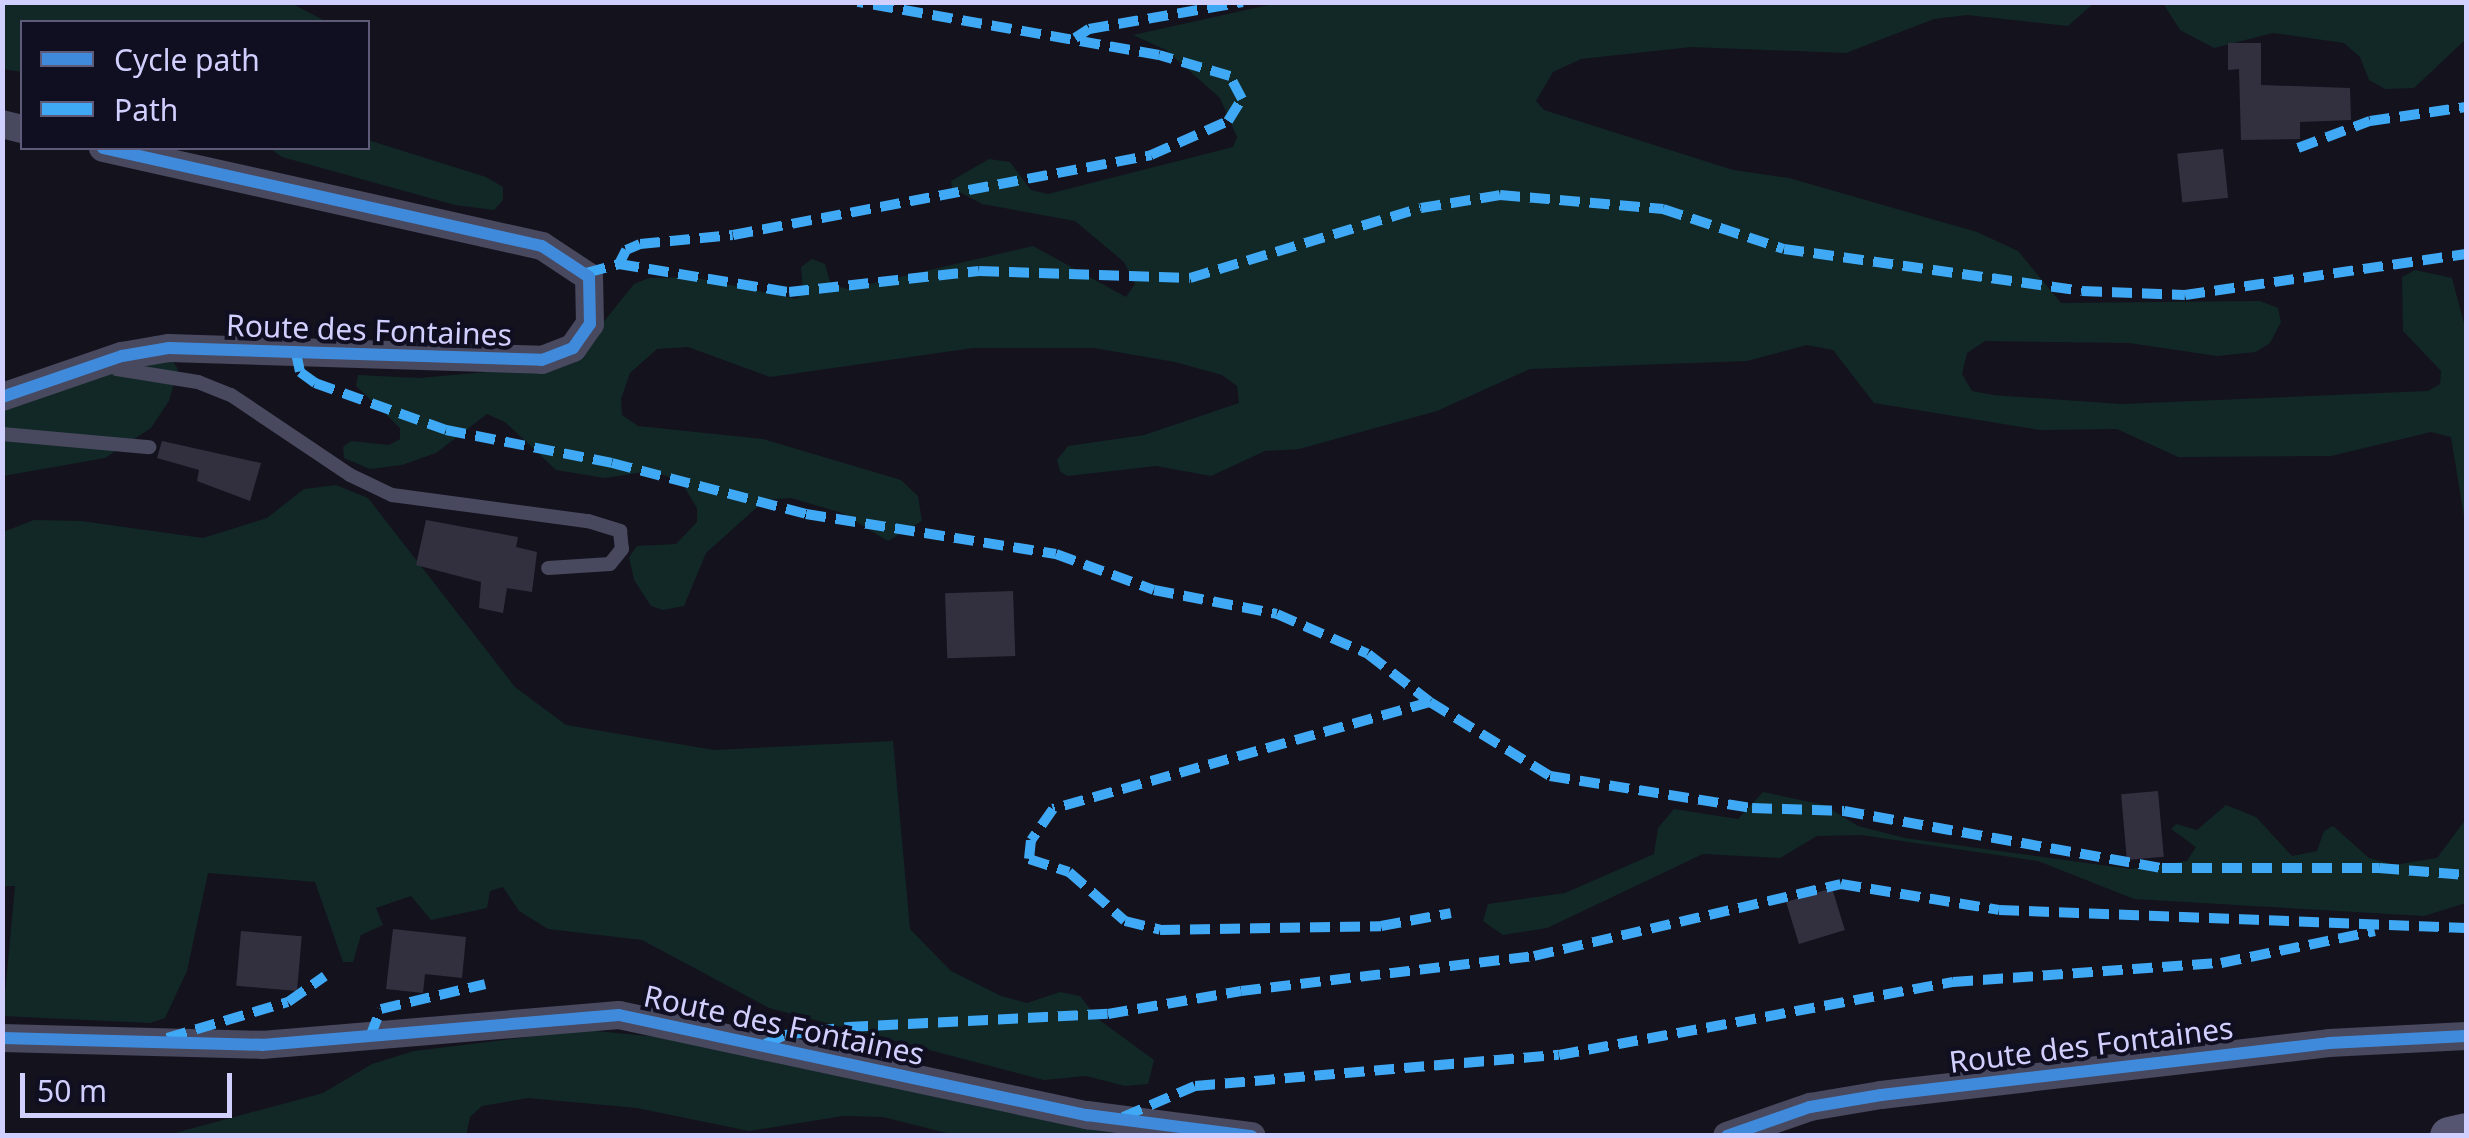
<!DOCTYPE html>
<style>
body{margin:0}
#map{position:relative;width:2469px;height:1138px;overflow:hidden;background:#14121d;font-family:"Noto Sans",sans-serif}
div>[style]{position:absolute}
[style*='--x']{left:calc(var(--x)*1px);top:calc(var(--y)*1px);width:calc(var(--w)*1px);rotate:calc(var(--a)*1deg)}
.green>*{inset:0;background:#112827}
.building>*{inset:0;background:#32303f;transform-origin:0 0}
.lane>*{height:14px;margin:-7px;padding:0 7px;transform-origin:7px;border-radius:7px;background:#48485e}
.street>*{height:28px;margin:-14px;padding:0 14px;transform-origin:14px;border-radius:14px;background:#48485e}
.secondary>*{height:38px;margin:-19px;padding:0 19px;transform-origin:19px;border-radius:19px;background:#555571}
.quiet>*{height:10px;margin-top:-5px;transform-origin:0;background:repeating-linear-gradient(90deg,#3fa9f5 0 20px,transparent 0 30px)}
.cycleway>*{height:12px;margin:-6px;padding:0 6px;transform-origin:6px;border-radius:6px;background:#408adc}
span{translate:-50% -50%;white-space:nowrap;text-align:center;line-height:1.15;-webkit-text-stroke:8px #100e21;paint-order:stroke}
.street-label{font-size:30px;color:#d1cffe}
.frame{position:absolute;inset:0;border:5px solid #d1cffe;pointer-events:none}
.legend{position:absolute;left:20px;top:20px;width:350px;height:130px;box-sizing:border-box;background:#100e21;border:2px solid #5d5b79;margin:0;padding:12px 18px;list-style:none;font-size:30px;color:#d1cffe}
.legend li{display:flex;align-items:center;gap:20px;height:50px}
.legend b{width:50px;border:2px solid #5d5b79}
.scale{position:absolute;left:20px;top:1073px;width:212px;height:45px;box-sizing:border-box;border:5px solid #d1cffe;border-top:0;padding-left:12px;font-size:30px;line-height:35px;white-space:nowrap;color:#d1cffe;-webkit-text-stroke:8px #100e21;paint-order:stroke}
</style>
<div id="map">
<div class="green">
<div style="clip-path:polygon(2px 3px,291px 3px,327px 22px,22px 22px,22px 72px,3px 69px)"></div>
<div style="clip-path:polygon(1278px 3px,2094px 3px,2068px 26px,1967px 15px,1934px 19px,1846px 53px,1691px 47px,1581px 59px,1553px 72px,1536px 101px,1544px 110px,1733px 170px,1789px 178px,1977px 232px,2018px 251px,2061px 303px,2260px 301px,2278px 308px,2281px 322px,2270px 343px,2256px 352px,2217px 356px,2129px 343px,1985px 341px,1967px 353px,1962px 374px,1972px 391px,1993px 395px,2121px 404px,2428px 391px,2440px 384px,2441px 371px,2403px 331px,2402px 277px,2415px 270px,2452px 278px,2466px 331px,2466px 529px,2451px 437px,2431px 432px,2331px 456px,2178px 457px,2117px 429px,2040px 430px,1874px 403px,1833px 350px,1807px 345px,1747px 361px,1530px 369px,1437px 411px,1299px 449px,1265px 451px,1211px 476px,1156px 466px,1067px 476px,1060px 471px,1057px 460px,1068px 446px,1144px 435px,1239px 403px,1237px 386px,1222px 375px,1175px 362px,1094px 348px,973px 348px,770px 377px,688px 347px,657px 349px,630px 373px,621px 399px,622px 415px,638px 426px,763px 439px,901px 480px,918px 496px,922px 521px,888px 541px,842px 513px,791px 498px,765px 500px,706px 553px,684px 606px,663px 610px,651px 606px,634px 580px,629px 557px,637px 546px,676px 544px,697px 522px,697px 508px,680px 480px,650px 471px,605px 478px,556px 470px,505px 422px,487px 414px,436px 453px,402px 465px,370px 469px,344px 458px,343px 447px,351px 441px,389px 445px,400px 439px,400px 428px,356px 386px,358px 375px,419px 378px,569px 365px,634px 284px,649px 278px,693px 277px,796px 299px,803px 293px,801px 267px,812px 259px,825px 264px,831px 285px,848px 289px,1033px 246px,1126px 297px,1135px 284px,1124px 262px,1075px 221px,982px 204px,952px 188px,951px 181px,989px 159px,1010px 162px,1031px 190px,1048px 194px,1233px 147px,1237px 137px,1220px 98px,1166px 50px,1133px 35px)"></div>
<div style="clip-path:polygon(2163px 3px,2466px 3px,2466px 39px,2414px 88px,2385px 89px,2369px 80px,2360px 57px,2344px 43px,2273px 33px,2214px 48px,2180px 30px)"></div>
<div style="clip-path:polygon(368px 140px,486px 177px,503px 187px,503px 200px,494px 210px,455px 205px,282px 157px,269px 148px,368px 148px)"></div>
<div style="clip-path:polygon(172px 360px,178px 369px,169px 401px,151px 428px,105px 458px,3px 476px,3px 409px,81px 373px)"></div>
<div style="clip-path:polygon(336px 485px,368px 498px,515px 687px,566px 725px,714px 750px,893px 741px,910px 929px,951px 971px,1001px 996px,1027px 1003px,1060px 992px,1080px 996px,1098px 1019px,1154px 1060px,1148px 1084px,1125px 1086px,1086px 1076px,1044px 1080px,769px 1008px,642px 940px,548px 929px,519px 911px,503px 887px,490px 891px,487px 908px,431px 920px,411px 896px,376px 908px,383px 925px,361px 935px,353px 962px,343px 962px,315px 882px,208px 873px,187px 971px,165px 1018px,150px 1023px,3px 1016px,15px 886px,3px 886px,3px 532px,34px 520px,81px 521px,203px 538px,267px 518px,304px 489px)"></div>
<div style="clip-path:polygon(1763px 792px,1824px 805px,1858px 826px,1905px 838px,2131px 869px,2187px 861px,2196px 847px,2171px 829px,2176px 824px,2197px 830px,2226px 805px,2256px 817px,2292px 856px,2317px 851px,2324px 831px,2333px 826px,2369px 858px,2394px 865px,2437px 858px,2466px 819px,2466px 903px,2424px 916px,2134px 899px,2038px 861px,1861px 835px,1817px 836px,1780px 858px,1703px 854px,1547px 928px,1503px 935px,1483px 921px,1488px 904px,1565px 893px,1654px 854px,1658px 828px,1674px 809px,1738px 819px)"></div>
<div style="clip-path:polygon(586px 1030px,689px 1040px,785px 1065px,1169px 1135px,955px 1135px,883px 1117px,843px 1116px,749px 1131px,637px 1108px,528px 1098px,482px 1106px,470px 1117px,466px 1135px,164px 1136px,323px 1093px,372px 1064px,414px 1051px)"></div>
</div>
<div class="building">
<div style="clip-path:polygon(2228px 43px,2261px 43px,2261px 85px,2350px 88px,2351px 120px,2300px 122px,2300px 139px,2241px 140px,2239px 69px,2228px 70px)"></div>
<div style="left:2223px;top:149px;width:49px;height:46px;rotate:84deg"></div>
<div style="clip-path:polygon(162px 441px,261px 463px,250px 501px,197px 481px,199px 470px,157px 458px)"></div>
<div style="clip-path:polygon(426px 520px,518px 537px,516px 547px,537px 552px,532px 592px,507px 588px,503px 613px,479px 608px,481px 582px,416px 565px)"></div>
<div style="left:1013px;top:591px;width:65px;height:68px;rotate:88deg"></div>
<div style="left:2158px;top:791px;width:66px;height:37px;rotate:85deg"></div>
<div style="left:1832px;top:888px;width:44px;height:48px;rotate:73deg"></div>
<div style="clip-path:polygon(393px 929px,466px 937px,462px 978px,425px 974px,423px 993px,386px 989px)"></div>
<div style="left:241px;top:931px;width:61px;height:55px;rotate:5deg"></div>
</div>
<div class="lane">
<div style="--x:109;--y:359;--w:13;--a:51"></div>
<div style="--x:117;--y:369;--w:82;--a:9.1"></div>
<div style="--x:198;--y:382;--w:35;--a:22"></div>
<div style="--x:231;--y:395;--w:143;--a:33.9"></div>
<div style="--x:350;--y:475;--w:47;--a:25.5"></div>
<div style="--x:392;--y:495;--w:198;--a:7.6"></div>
<div style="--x:588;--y:521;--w:34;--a:17"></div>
<div style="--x:620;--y:531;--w:18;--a:84"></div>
<div style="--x:622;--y:549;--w:19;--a:129"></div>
<div style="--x:610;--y:564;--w:62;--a:176.3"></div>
<div style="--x:2;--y:434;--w:148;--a:5.1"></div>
</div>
<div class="street">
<div style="--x:2;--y:124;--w:21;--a:14"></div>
<div style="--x:2;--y:397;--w:127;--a:-18.9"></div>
<div style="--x:122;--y:356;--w:48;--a:-9.7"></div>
<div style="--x:169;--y:348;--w:373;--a:1.8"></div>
<div style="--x:542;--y:360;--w:33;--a:-21"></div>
<div style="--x:573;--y:348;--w:29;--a:-55"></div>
<div style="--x:590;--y:324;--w:47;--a:-91.2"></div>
<div style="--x:589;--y:277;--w:56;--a:-146.6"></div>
<div style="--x:542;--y:246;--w:450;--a:-167.4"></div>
<div style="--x:2;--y:1038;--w:260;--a:1.5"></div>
<div style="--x:262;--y:1045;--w:358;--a:-4.8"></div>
<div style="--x:619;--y:1015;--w:479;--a:12.1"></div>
<div style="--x:1087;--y:1115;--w:166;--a:7.3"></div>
<div style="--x:1727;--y:1136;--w:88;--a:-19.3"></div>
<div style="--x:1810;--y:1107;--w:72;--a:-9.6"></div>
<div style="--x:1881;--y:1095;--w:451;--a:-6.6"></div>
<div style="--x:2329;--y:1043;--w:137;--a:-2.9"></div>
</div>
<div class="secondary">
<div style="--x:2449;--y:1136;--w:17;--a:-13"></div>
</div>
<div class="quiet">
<div style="--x:1075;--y:38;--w:17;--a:-33"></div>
<div style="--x:1089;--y:29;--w:156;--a:-9.9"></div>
<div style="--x:2298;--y:148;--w:77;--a:-20.6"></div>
<div style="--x:2370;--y:121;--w:97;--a:-8.3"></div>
<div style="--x:619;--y:264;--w:16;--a:-63"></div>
<div style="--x:626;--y:250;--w:15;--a:-23"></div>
<div style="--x:640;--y:244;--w:93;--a:-5.5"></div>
<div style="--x:733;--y:235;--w:426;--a:-10.8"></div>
<div style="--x:1151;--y:155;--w:84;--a:-23.8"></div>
<div style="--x:1228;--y:121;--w:26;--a:-58"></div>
<div style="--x:1242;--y:99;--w:26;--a:-118"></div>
<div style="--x:1230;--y:76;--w:74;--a:-163.5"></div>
<div style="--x:1159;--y:55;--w:306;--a:-170"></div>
<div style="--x:586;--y:273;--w:34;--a:-15"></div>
<div style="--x:619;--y:264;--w:172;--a:9.4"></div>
<div style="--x:789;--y:292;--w:191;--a:-6.3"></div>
<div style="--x:979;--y:271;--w:211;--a:1.9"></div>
<div style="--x:1190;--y:278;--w:241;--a:-16.9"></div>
<div style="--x:1421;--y:208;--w:80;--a:-9.3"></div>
<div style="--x:1500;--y:195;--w:164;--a:4.9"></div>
<div style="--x:1663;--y:209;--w:127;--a:18.3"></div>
<div style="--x:1784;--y:249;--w:301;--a:8"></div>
<div style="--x:2082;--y:291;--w:103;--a:2.2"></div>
<div style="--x:2185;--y:295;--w:284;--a:-8.3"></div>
<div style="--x:296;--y:353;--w:19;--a:78"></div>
<div style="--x:300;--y:372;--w:19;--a:36"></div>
<div style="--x:315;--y:383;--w:139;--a:19.7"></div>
<div style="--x:446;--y:430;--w:169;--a:11.2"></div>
<div style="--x:612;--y:463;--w:201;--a:14.7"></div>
<div style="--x:806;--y:514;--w:253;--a:9.1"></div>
<div style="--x:1056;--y:554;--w:104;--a:20.2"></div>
<div style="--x:1154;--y:590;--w:125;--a:11"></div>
<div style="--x:1277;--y:614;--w:99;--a:23.7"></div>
<div style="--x:1368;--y:654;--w:78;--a:37.7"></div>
<div style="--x:1430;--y:702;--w:141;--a:31.7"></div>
<div style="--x:1550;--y:776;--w:205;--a:9"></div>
<div style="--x:1752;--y:808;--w:92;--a:1.9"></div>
<div style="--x:1844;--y:811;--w:323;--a:10.2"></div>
<div style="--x:2162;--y:868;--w:217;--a:0"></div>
<div style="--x:2379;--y:868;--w:87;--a:4.6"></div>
<div style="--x:1430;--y:702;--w:392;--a:164.2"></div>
<div style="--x:1053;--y:809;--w:38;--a:125"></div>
<div style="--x:1031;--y:840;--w:19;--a:96"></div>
<div style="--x:1029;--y:859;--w:42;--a:18"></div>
<div style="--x:1069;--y:872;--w:74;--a:41.2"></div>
<div style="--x:1125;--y:921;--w:36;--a:14"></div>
<div style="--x:1160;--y:930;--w:221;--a:-1"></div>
<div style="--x:1381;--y:926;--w:71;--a:-10.5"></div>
<div style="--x:370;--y:1037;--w:30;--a:-69"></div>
<div style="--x:381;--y:1009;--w:107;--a:-13.5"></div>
<div style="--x:167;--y:1038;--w:126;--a:-16.6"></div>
<div style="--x:288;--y:1002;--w:45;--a:-35.1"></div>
<div style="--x:765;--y:1044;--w:22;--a:-24"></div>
<div style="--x:785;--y:1035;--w:64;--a:-7.2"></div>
<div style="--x:848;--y:1027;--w:260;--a:-2.9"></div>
<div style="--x:1108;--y:1014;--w:135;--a:-9.8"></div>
<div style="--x:1241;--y:991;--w:295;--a:-6.8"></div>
<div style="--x:1534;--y:956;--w:315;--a:-13.2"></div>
<div style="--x:1841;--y:884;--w:160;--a:9.3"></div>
<div style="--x:1999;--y:910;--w:467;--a:2.2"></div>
<div style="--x:1123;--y:1117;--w:78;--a:-23.3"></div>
<div style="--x:1195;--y:1086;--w:365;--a:-4.9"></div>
<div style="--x:1559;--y:1055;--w:401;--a:-10.5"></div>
<div style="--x:1953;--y:982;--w:269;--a:-4.1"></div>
<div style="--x:2221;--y:963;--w:157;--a:-11.7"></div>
</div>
<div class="cycleway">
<div style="--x:2;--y:397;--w:127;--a:-18.9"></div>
<div style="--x:122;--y:356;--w:48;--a:-9.7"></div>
<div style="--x:169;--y:348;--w:373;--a:1.8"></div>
<div style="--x:542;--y:360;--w:33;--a:-21"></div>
<div style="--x:573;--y:348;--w:29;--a:-55"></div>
<div style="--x:590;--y:324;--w:47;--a:-91.2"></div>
<div style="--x:589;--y:277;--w:56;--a:-146.6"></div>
<div style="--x:542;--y:246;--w:450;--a:-167.4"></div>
<div style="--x:2;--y:1038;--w:260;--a:1.5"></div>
<div style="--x:262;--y:1045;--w:358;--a:-4.8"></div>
<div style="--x:619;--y:1015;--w:479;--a:12.1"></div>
<div style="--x:1087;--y:1115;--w:166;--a:7.3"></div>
<div style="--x:1727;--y:1136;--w:88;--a:-19.3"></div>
<div style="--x:1810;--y:1107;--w:72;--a:-9.6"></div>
<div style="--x:1881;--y:1095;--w:451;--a:-6.6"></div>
<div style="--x:2329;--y:1043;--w:137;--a:-2.9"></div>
</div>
<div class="street-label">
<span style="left:369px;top:330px;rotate:2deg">Route des Fontaines</span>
<span style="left:784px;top:1025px;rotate:12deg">Route des Fontaines</span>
<span style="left:2091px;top:1045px;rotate:-7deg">Route des Fontaines</span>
</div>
<div class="frame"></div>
<ul class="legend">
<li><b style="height:12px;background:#408adc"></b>Cycle path</li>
<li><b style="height:12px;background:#3fa9f5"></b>Path</li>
</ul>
<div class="scale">50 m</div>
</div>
